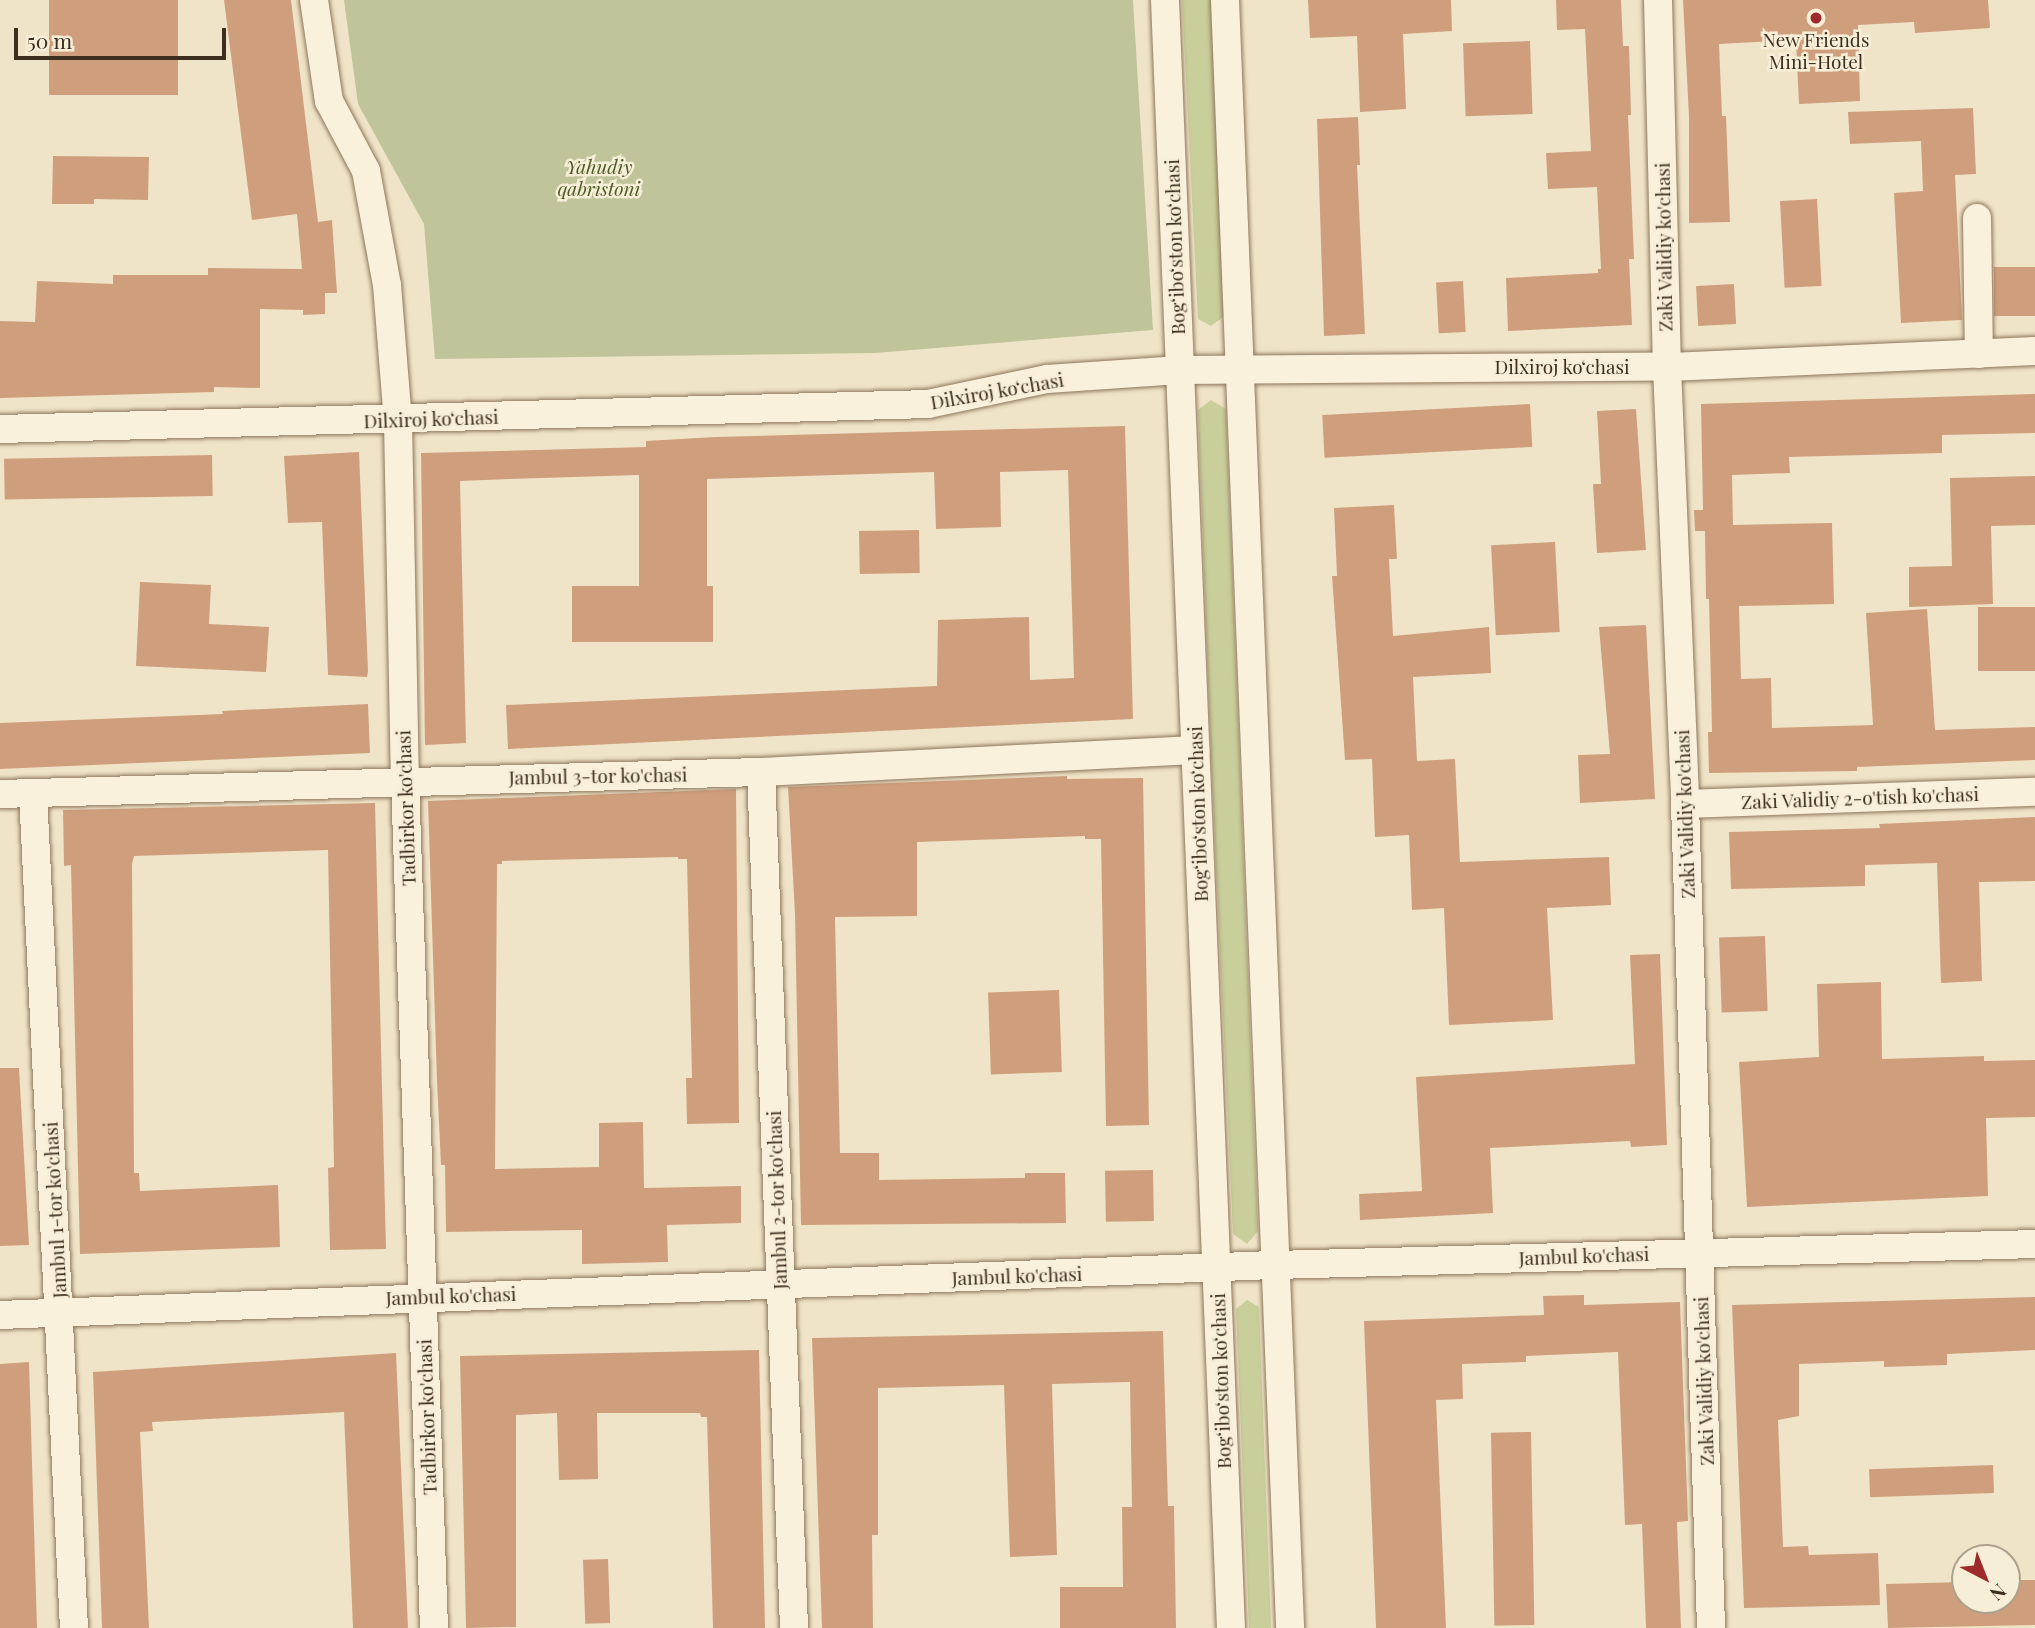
<!DOCTYPE html>
<meta charset="utf-8">
<style>
body{margin:0}
#map{position:relative;width:2035px;height:1628px;overflow:hidden;background:#f0e4c8;font-family:"Playfair Display",serif}
div>[style]{position:absolute}
[style*='--x']{left:calc(var(--x)*1px);top:calc(var(--y)*1px);width:calc(var(--w)*1px);rotate:calc(var(--a)*1deg)}
.green>*{inset:0;background:#c9cf9b}
.cemetery>*{inset:0;background:#bfc49a}
.building>*{inset:0;background:#cf9f7d;transform-origin:0 0}
.roads{filter:drop-shadow(0 0 2px #8d765c) drop-shadow(0 0 2px #8d765c)}
.minor>*{height:28px;margin:-14px;padding:0 14px;transform-origin:14px;border-radius:14px;background:#faf1dc}
.dots>*{width:19px;height:19px;translate:-50% -50%;box-sizing:border-box;border:4px solid #f7eed8;border-radius:50%}
span{translate:-50% -50%;white-space:nowrap;text-align:center;line-height:1.15;-webkit-text-stroke:5px #f7eed8;paint-order:stroke}
.poi-label{font-size:19px;color:#3d2e20}
.park-label{font-size:19px;color:#4d5a26;font-style:italic}
.street-label{font-size:19px;color:#3d2e20}
.north{position:absolute;left:1951px;top:1544px;width:70px;height:70px;box-sizing:border-box;background:#f7eed8;border:2px solid #ada18e;border-radius:50%;rotate:138deg;font-size:19px;font-weight:700;line-height:28px;text-align:center;color:#3d2e20}
.north::after{content:'';display:block;margin:auto;width:24px;height:32px;background:#9e2a2b;clip-path:polygon(50% 0,100% 100%,50% 72%,0 100%)}
.scale{position:absolute;left:14px;top:28px;width:212px;height:32px;box-sizing:border-box;border:4px solid #3d2e20;border-top:0;padding-left:9px;font-size:21px;line-height:24px;white-space:nowrap;color:#3d2e20;-webkit-text-stroke:5px #f7eed8;paint-order:stroke}
</style>
<div id="map">
<div class="green">
<div style="clip-path:polygon(1182px 0,1213px 0,1226px 315px,1211px 326px,1198px 319px)"></div>
<div style="clip-path:polygon(1211px 400px,1226px 409px,1258px 1231px,1247px 1244px,1233px 1234px,1211px 755px,1198px 410px)"></div>
<div style="clip-path:polygon(1247px 1300px,1259px 1307px,1271px 1628px,1249px 1628px,1236px 1309px)"></div>
</div>
<div class="cemetery">
<div style="clip-path:polygon(344px 0,1133px 0,1153px 330px,875px 353px,435px 359px,424px 224px,358px 104px)"></div>
</div>
<div class="building">
<div style="left:49px;top:0;width:129px;height:95px"></div>
<div style="clip-path:polygon(224px 0,291px 0,318px 222px,332px 220px,337px 293px,325px 293px,325px 314px,303px 315px,303px 310px,260px 309px,260px 388px,214px 387px,214px 392px,0 398px,0 321px,35px 322px,37px 281px,113px 284px,113px 275px,208px 275px,208px 268px,302px 269px,297px 214px,252px 220px)"></div>
<div style="clip-path:polygon(1308px 0,1451px 0,1452px 31px,1403px 34px,1406px 109px,1360px 112px,1357px 36px,1310px 38px)"></div>
<div style="clip-path:polygon(1556px 0,1621px 0,1623px 46px,1629px 46px,1630px 78px,1631px 115px,1628px 115px,1634px 259px,1629px 259px,1632px 325px,1508px 331px,1506px 278px,1598px 273px,1598px 269px,1601px 269px,1597px 187px,1548px 189px,1546px 153px,1591px 151px,1585px 29px,1557px 30px)"></div>
<div style="clip-path:polygon(1683px 0,1988px 0,1990px 28px,1915px 33px,1914px 22px,1858px 25px,1860px 101px,1799px 104px,1796px 40px,1719px 44px,1722px 116px,1726px 116px,1730px 222px,1689px 223px,1689px 117px)"></div>
<div style="left:1530px;top:41px;width:73px;height:67px;rotate:88deg"></div>
<div style="clip-path:polygon(1973px 108px,1976px 174px,1955px 175px,1962px 320px,1901px 323px,1894px 193px,1923px 191px,1921px 141px,1850px 144px,1848px 112px)"></div>
<div style="clip-path:polygon(1358px 117px,1360px 165px,1357px 165px,1365px 334px,1324px 336px,1317px 119px)"></div>
<div style="clip-path:polygon(53px 156px,149px 157px,148px 200px,94px 199px,94px 204px,52px 204px)"></div>
<div style="left:1817px;top:199px;width:87px;height:37px;rotate:87deg"></div>
<div style="left:2035px;top:267px;width:49px;height:41px;rotate:90deg"></div>
<div style="left:1463px;top:281px;width:51px;height:27px;rotate:87deg"></div>
<div style="left:1734px;top:284px;width:40px;height:38px;rotate:87deg"></div>
<div style="clip-path:polygon(2035px 394px,2035px 433px,1942px 435px,1942px 453px,1789px 457px,1790px 473px,1732px 475px,1733px 525px,1832px 523px,1834px 604px,1739px 606px,1741px 679px,1771px 678px,1772px 728px,1873px 725px,1866px 613px,1927px 609px,1935px 730px,2035px 727px,2035px 760px,1857px 767px,1857px 771px,1709px 773px,1708px 732px,1712px 732px,1709px 599px,1706px 599px,1705px 531px,1695px 531px,1694px 510px,1703px 510px,1701px 404px)"></div>
<div style="left:1530px;top:404px;width:43px;height:208px;rotate:87deg"></div>
<div style="clip-path:polygon(1636px 409px,1646px 550px,1597px 553px,1593px 484px,1601px 484px,1597px 411px)"></div>
<div style="clip-path:polygon(1125px 426px,1133px 719px,508px 749px,506px 705px,937px 686px,938px 620px,1029px 617px,1030px 680px,1074px 678px,1068px 470px,1000px 472px,1001px 527px,936px 529px,934px 472px,707px 479px,707px 586px,713px 586px,713px 642px,572px 642px,572px 586px,639px 586px,639px 475px,509px 479px,460px 481px,466px 743px,425px 745px,421px 453px,646px 447px,646px 441px,715px 437px)"></div>
<div style="clip-path:polygon(359px 452px,368px 671px,367px 677px,328px 675px,322px 522px,288px 523px,284px 456px)"></div>
<div style="left:212px;top:455px;width:41px;height:208px;rotate:89deg"></div>
<div style="clip-path:polygon(2035px 476px,2035px 525px,1991px 526px,1993px 604px,1909px 607px,1909px 567px,1952px 566px,1950px 478px)"></div>
<div style="clip-path:polygon(1394px 505px,1397px 559px,1389px 559px,1393px 636px,1489px 627px,1491px 673px,1413px 677px,1417px 761px,1455px 759px,1460px 862px,1609px 857px,1611px 905px,1547px 908px,1553px 1020px,1449px 1025px,1444px 908px,1412px 910px,1409px 835px,1375px 837px,1372px 759px,1345px 760px,1332px 576px,1337px 576px,1334px 508px)"></div>
<div style="left:919px;top:530px;width:43px;height:60px;rotate:89deg"></div>
<div style="left:1555px;top:542px;width:90px;height:64px;rotate:87deg"></div>
<div style="clip-path:polygon(140px 582px,211px 585px,209px 624px,269px 627px,266px 672px,136px 666px)"></div>
<div style="left:2035px;top:607px;width:64px;height:57px;rotate:90deg"></div>
<div style="clip-path:polygon(1646px 625px,1655px 799px,1580px 803px,1578px 755px,1610px 754px,1599px 627px)"></div>
<div style="clip-path:polygon(368px 704px,370px 753px,0 769px,0 723px,223px 714px,222px 711px)"></div>
<div style="clip-path:polygon(1067px 776px,1067px 779px,1143px 778px,1149px 1125px,1106px 1126px,1101px 839px,1085px 839px,1085px 836px,917px 842px,917px 916px,835px 917px,840px 1153px,879px 1153px,879px 1180px,1025px 1178px,1025px 1173px,1065px 1173px,1066px 1223px,801px 1225px,795px 914px,788px 787px)"></div>
<div style="clip-path:polygon(736px 789px,739px 1123px,687px 1124px,686px 1078px,692px 1078px,687px 859px,678px 859px,678px 857px,502px 861px,502px 864px,497px 864px,495px 1169px,599px 1167px,599px 1123px,643px 1122px,644px 1188px,741px 1186px,741px 1223px,667px 1225px,668px 1262px,582px 1264px,582px 1230px,446px 1232px,445px 1165px,441px 1165px,437px 1081px,428px 801px)"></div>
<div style="clip-path:polygon(375px 803px,386px 1249px,330px 1250px,328px 1168px,334px 1167px,328px 850px,134px 856px,132px 864px,134px 1173px,139px 1173px,140px 1191px,278px 1185px,280px 1247px,80px 1254px,71px 865px,64px 866px,63px 810px)"></div>
<div style="clip-path:polygon(2035px 817px,2035px 881px,1979px 882px,1982px 981px,1941px 983px,1937px 863px,1865px 865px,1865px 886px,1731px 889px,1729px 832px,1880px 828px,1879px 824px)"></div>
<div style="left:1765px;top:936px;width:75px;height:46px;rotate:88deg"></div>
<div style="clip-path:polygon(1660px 954px,1667px 1145px,1631px 1147px,1630px 1141px,1490px 1148px,1493px 1213px,1360px 1220px,1359px 1194px,1422px 1191px,1416px 1077px,1635px 1064px,1630px 955px)"></div>
<div style="clip-path:polygon(1881px 982px,1882px 1059px,1984px 1056px,1984px 1061px,2035px 1060px,2035px 1117px,1986px 1118px,1988px 1196px,1747px 1207px,1739px 1062px,1819px 1057px,1817px 984px)"></div>
<div style="left:1059px;top:990px;width:82px;height:71px;rotate:88deg"></div>
<div style="clip-path:polygon(0 1068px,19px 1068px,29px 1245px,0 1246px)"></div>
<div style="left:1153px;top:1170px;width:51px;height:48px;rotate:89deg"></div>
<div style="clip-path:polygon(1584px 1295px,1584px 1305px,1680px 1302px,1688px 1521px,1677px 1522px,1681px 1628px,1646px 1628px,1642px 1524px,1625px 1525px,1618px 1352px,1526px 1356px,1526px 1362px,1462px 1364px,1463px 1399px,1436px 1400px,1446px 1628px,1376px 1628px,1364px 1321px,1544px 1315px,1543px 1296px)"></div>
<div style="clip-path:polygon(2035px 1297px,2035px 1350px,1947px 1354px,1947px 1365px,1884px 1367px,1884px 1361px,1799px 1364px,1799px 1416px,1778px 1420px,1783px 1547px,1808px 1546px,1809px 1555px,1878px 1553px,1880px 1605px,1744px 1608px,1732px 1305px)"></div>
<div style="clip-path:polygon(1163px 1331px,1168px 1506px,1174px 1506px,1176px 1628px,1060px 1628px,1060px 1587px,1123px 1587px,1122px 1507px,1132px 1507px,1130px 1382px,1052px 1384px,1057px 1555px,1010px 1557px,1004px 1385px,878px 1388px,878px 1535px,872px 1535px,873px 1628px,822px 1628px,812px 1338px)"></div>
<div style="clip-path:polygon(759px 1350px,765px 1628px,713px 1628px,707px 1417px,701px 1417px,700px 1413px,597px 1413px,598px 1479px,559px 1480px,557px 1413px,516px 1415px,516px 1627px,466px 1628px,460px 1356px)"></div>
<div style="clip-path:polygon(396px 1353px,408px 1628px,353px 1628px,344px 1412px,152px 1422px,153px 1431px,140px 1432px,149px 1628px,102px 1628px,93px 1372px)"></div>
<div style="clip-path:polygon(29px 1362px,37px 1628px,0 1628px,0 1364px)"></div>
<div style="left:1531px;top:1432px;width:193px;height:40px;rotate:89deg"></div>
<div style="left:1993px;top:1465px;width:28px;height:124px;rotate:88deg"></div>
<div style="left:608px;top:1559px;width:64px;height:25px;rotate:88deg"></div>
<div style="clip-path:polygon(2007px 1580px,2035px 1580px,2035px 1625px,1888px 1628px,1886px 1584px,1965px 1582px,1965px 1600px,2007px 1600px)"></div>
</div>
<div class="roads">
<div class="minor">
<div style="--x:314;--y:0;--w:102;--a:81.6"></div>
<div style="--x:329;--y:101;--w:79;--a:62.1"></div>
<div style="--x:366;--y:171;--w:116;--a:79.6"></div>
<div style="--x:387;--y:285;--w:136;--a:85.4"></div>
<div style="--x:398;--y:421;--w:360;--a:88.9"></div>
<div style="--x:405;--y:781;--w:847;--a:88.04"></div>
<div style="--x:1165;--y:0;--w:1629;--a:87.68"></div>
<div style="--x:1225;--y:0;--w:1629;--a:87.71"></div>
<div style="--x:1658;--y:0;--w:367;--a:88.6"></div>
<div style="--x:1667;--y:367;--w:437;--a:87.6"></div>
<div style="--x:1685;--y:804;--w:824;--a:88.19"></div>
<div style="--x:1977;--y:218;--w:136;--a:89.2"></div>
<div style="--x:0;--y:429;--w:928;--a:-1.54"></div>
<div style="--x:928;--y:404;--w:122;--a:-11.9"></div>
<div style="--x:1047;--y:379;--w:133;--a:-3.9"></div>
<div style="--x:1180;--y:370;--w:487;--a:-0.4"></div>
<div style="--x:1667;--y:367;--w:368;--a:-2.5"></div>
<div style="--x:761;--y:772;--w:857;--a:87.79"></div>
<div style="--x:33;--y:793;--w:836;--a:87.19"></div>
<div style="--x:0;--y:794;--w:761;--a:-1.66"></div>
<div style="--x:761;--y:772;--w:435;--a:-2.9"></div>
<div style="--x:1685;--y:804;--w:350;--a:-2"></div>
<div style="--x:0;--y:1315;--w:1276;--a:-2.25"></div>
<div style="--x:1275;--y:1265;--w:760;--a:-1.58"></div>
</div>
</div>
<div class="dots">
<div style="left:1816px;top:18px;background:#9e2a2b"></div>
</div>
<div class="poi-label">
<span style="left:1816px;top:51px">New Friends<br>Mini-Hotel</span>
</div>
<div class="park-label">
<span style="left:599px;top:178px">Yahudiy<br>qabristoni</span>
</div>
<div class="street-label">
<span style="left:1175px;top:247px;rotate:-92deg">Bogʻiboʻston koʻchasi</span>
<span style="left:1664px;top:247px;rotate:-91deg">Zaki Validiy ko'chasi</span>
<span style="left:1562px;top:367px">Dilxiroj ko‘chasi</span>
<span style="left:997px;top:391px;rotate:-10deg">Dilxiroj ko‘chasi</span>
<span style="left:431px;top:419px;rotate:-2deg">Dilxiroj ko‘chasi</span>
<span style="left:598px;top:776px;rotate:-1deg">Jambul 3-tor ko'chasi</span>
<span style="left:1860px;top:798px;rotate:-2deg">Zaki Validiy 2-o'tish ko'chasi</span>
<span style="left:406px;top:808px;rotate:-92deg">Tadbirkor ko'chasi</span>
<span style="left:1198px;top:814px;rotate:-92deg">Bogʻiboʻston koʻchasi</span>
<span style="left:1685px;top:814px;rotate:-92deg">Zaki Validiy ko'chasi</span>
<span style="left:777px;top:1200px;rotate:-92deg">Jambul 2-tor ko'chasi</span>
<span style="left:55px;top:1210px;rotate:-93deg">Jambul 1-tor ko'chasi</span>
<span style="left:1584px;top:1256px;rotate:-2deg">Jambul ko'chasi</span>
<span style="left:1017px;top:1276px;rotate:-2deg">Jambul ko'chasi</span>
<span style="left:451px;top:1296px;rotate:-2deg">Jambul ko'chasi</span>
<span style="left:1221px;top:1381px;rotate:-92deg">Bogʻiboʻston koʻchasi</span>
<span style="left:1704px;top:1381px;rotate:-92deg">Zaki Validiy ko'chasi</span>
<span style="left:427px;top:1417px;rotate:-92deg">Tadbirkor ko'chasi</span>
</div>
<div class="north">N</div>
<div class="scale">50 m</div>
</div>
